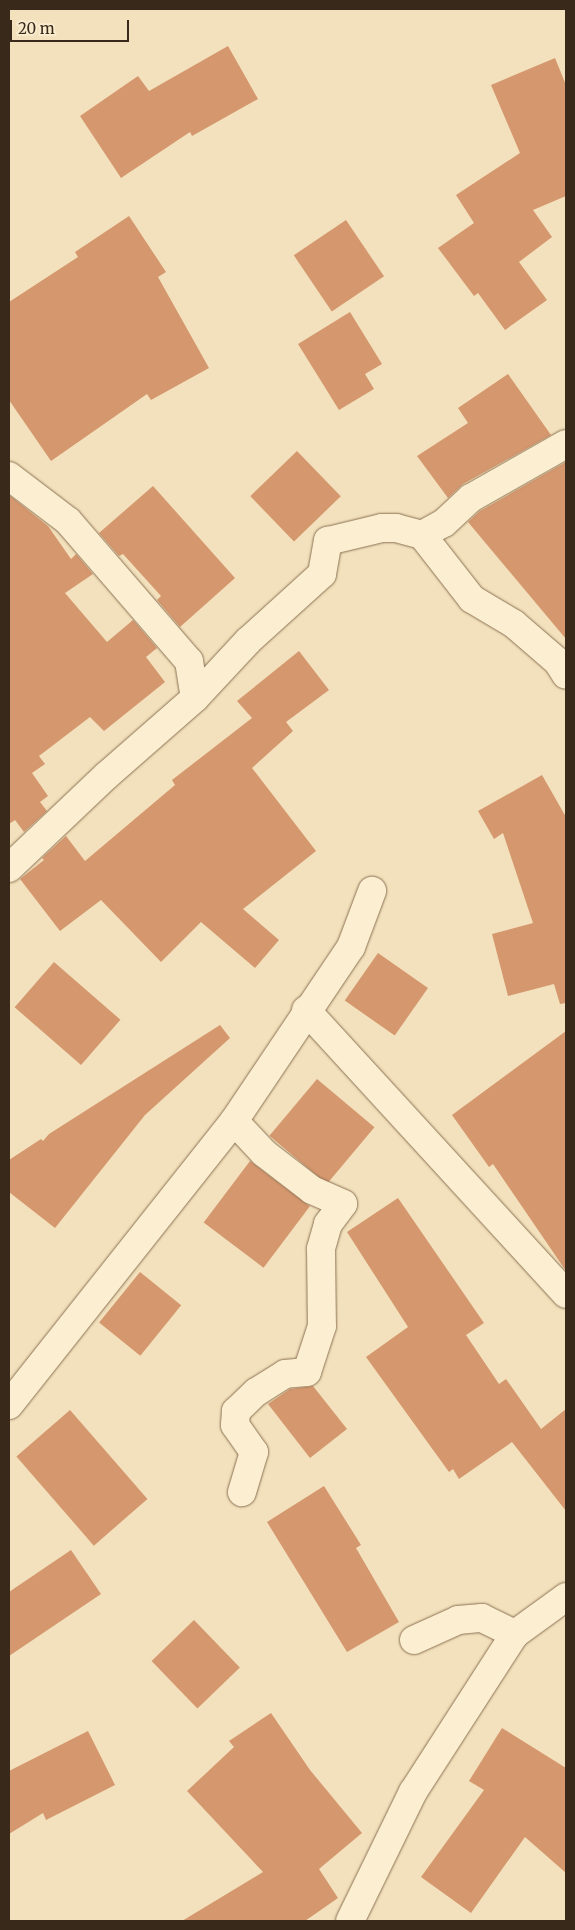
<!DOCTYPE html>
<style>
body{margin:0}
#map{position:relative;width:575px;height:1930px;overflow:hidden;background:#f2e1bc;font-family:Merriweather,serif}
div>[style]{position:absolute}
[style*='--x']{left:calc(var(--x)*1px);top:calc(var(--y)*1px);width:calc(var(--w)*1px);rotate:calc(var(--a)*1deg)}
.building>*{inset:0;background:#d5976e;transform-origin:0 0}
.roads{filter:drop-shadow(0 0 1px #8c7154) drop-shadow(0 0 1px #8c7154)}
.minor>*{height:28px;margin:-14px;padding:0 14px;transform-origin:14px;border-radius:14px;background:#fceed0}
span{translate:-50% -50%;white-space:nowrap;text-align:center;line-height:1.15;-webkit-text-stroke:4px #f9ebcd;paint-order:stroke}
.frame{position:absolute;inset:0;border:10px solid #39291a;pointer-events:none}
.scale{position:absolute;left:10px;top:20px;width:119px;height:22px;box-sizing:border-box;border:2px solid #39291a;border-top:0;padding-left:6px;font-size:15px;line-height:18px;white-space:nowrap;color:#39291a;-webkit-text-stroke:4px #f9ebcd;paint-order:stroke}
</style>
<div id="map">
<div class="building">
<div style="clip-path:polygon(228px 46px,258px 99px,192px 136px,190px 132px,121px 178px,80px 116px,138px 76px,149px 91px)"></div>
<div style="clip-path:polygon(555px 58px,566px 85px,566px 196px,533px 210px,552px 237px,519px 262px,547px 300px,505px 330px,478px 293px,474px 296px,438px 248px,474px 223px,456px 195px,520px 153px,491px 85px)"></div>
<div style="clip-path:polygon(129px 216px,166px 272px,158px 277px,209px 368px,151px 400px,147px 394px,51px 461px,9px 400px,9px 302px,78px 257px,75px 252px)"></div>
<div style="left:346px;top:220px;width:68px;height:63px;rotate:56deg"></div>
<div style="clip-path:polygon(350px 312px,382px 364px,365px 374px,374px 389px,339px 410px,298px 344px)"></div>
<div style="clip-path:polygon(508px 374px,551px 435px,463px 484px,448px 498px,417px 456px,468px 423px,458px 408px)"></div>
<div style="left:297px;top:451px;width:63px;height:65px;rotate:46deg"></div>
<div style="clip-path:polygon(566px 462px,566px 639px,468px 522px,480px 511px)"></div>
<div style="clip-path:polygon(153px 486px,235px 578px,180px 627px,157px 600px,161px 596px,123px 554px,119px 556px,99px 533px)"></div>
<div style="clip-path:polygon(9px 495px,48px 526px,71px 559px,76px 554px,93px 574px,65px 593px,107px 642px,133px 620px,157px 648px,146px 657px,165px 682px,104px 731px,90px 717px,39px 756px,45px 764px,32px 773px,48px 796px,40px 802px,47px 811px,24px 832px,15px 820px,9px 824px)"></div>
<div style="clip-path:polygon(299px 651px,329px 690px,286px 722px,293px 731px,252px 768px,316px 851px,243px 909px,279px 940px,255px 968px,201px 922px,161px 962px,101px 900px,60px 931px,20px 879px,44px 860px,42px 858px,66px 836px,85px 861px,175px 785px,172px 780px,252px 718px,237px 701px)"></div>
<div style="clip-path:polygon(542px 775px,566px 817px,566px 1003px,560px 1004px,554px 984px,508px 996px,492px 934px,533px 923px,503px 833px,494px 839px,478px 811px)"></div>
<div style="left:378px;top:953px;width:61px;height:58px;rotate:35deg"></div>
<div style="left:54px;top:962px;width:88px;height:60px;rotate:41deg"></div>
<div style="clip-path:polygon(220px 1025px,230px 1038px,145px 1115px,55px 1228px,9px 1192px,9px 1160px,41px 1139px,43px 1141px,49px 1134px)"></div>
<div style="clip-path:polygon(566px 1031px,566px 1271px,493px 1164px,489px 1167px,452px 1115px)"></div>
<div style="left:317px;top:1079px;width:75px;height:74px;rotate:40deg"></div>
<div style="left:250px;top:1161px;width:75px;height:77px;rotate:37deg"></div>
<div style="clip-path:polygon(398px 1198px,484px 1323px,466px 1335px,499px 1384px,506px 1379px,541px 1429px,566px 1409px,566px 1511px,512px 1442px,459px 1479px,453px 1469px,449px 1472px,366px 1357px,408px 1327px,347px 1232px)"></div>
<div style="left:140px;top:1272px;width:53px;height:65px;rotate:39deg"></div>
<div style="clip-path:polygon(313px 1386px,347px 1429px,310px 1458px,268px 1404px,290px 1389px)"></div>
<div style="left:70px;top:1410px;width:118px;height:71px;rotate:49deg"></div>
<div style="clip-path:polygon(324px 1486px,361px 1545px,356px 1548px,399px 1622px,347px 1652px,267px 1522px)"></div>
<div style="clip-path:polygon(71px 1550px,101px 1594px,9px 1656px,9px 1592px)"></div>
<div style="left:194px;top:1620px;width:66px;height:59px;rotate:46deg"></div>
<div style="clip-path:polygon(271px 1713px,310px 1770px,362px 1833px,319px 1869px,338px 1898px,305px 1921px,182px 1921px,263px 1872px,187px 1791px,234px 1747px,229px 1741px)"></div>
<div style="clip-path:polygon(502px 1728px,566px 1768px,566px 1873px,525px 1837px,471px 1913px,421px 1877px,484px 1790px,469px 1781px)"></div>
<div style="clip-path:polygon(88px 1731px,115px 1785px,46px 1820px,43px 1813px,9px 1834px,9px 1771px)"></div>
</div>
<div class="roads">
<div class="minor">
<div style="--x:9;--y:476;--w:74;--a:37.3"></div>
<div style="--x:68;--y:521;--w:185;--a:49.2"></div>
<div style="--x:189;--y:661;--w:37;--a:81"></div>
<div style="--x:422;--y:535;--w:81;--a:52"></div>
<div style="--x:472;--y:599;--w:49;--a:30.8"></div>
<div style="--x:514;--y:624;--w:58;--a:40.8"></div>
<div style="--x:558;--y:662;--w:15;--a:58"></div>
<div style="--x:9;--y:868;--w:134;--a:-43.5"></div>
<div style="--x:106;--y:776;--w:118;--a:-41.2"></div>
<div style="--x:195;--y:698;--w:78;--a:-47.1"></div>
<div style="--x:248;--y:641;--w:100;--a:-42.2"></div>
<div style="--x:322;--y:574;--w:34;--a:-80"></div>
<div style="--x:328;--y:541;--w:56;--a:-13.5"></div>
<div style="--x:382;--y:528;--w:14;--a:0"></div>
<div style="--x:396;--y:528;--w:27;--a:15"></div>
<div style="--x:422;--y:535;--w:25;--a:-29"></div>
<div style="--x:444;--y:523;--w:37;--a:-43"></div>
<div style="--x:471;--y:498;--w:109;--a:-29.6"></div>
<div style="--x:306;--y:1010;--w:385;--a:47.5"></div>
<div style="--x:234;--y:1121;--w:44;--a:46.8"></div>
<div style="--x:264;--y:1153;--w:61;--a:37.6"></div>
<div style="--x:312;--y:1190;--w:34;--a:24"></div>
<div style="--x:343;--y:1204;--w:25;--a:127"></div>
<div style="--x:328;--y:1224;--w:26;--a:106"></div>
<div style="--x:321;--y:1249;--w:77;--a:89.3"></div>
<div style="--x:322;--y:1326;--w:48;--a:108.1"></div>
<div style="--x:307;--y:1372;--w:22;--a:175"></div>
<div style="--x:285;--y:1374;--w:34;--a:148"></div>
<div style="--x:256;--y:1392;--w:28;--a:136"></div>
<div style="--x:236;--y:1411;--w:14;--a:94"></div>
<div style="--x:235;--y:1425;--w:33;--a:55"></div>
<div style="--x:254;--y:1452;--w:42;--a:106.7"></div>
<div style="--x:9;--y:1405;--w:362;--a:-51.6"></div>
<div style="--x:234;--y:1121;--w:210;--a:-56.1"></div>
<div style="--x:351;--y:947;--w:60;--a:-69.4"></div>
<div style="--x:414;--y:1640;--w:48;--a:-24.4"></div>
<div style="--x:458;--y:1620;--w:24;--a:-5"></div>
<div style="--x:482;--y:1618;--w:37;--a:26"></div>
<div style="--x:350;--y:1921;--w:144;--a:-64"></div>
<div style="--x:413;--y:1792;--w:188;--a:-57.2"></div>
<div style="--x:515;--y:1634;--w:63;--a:-36"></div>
</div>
</div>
<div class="frame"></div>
<div class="scale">20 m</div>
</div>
